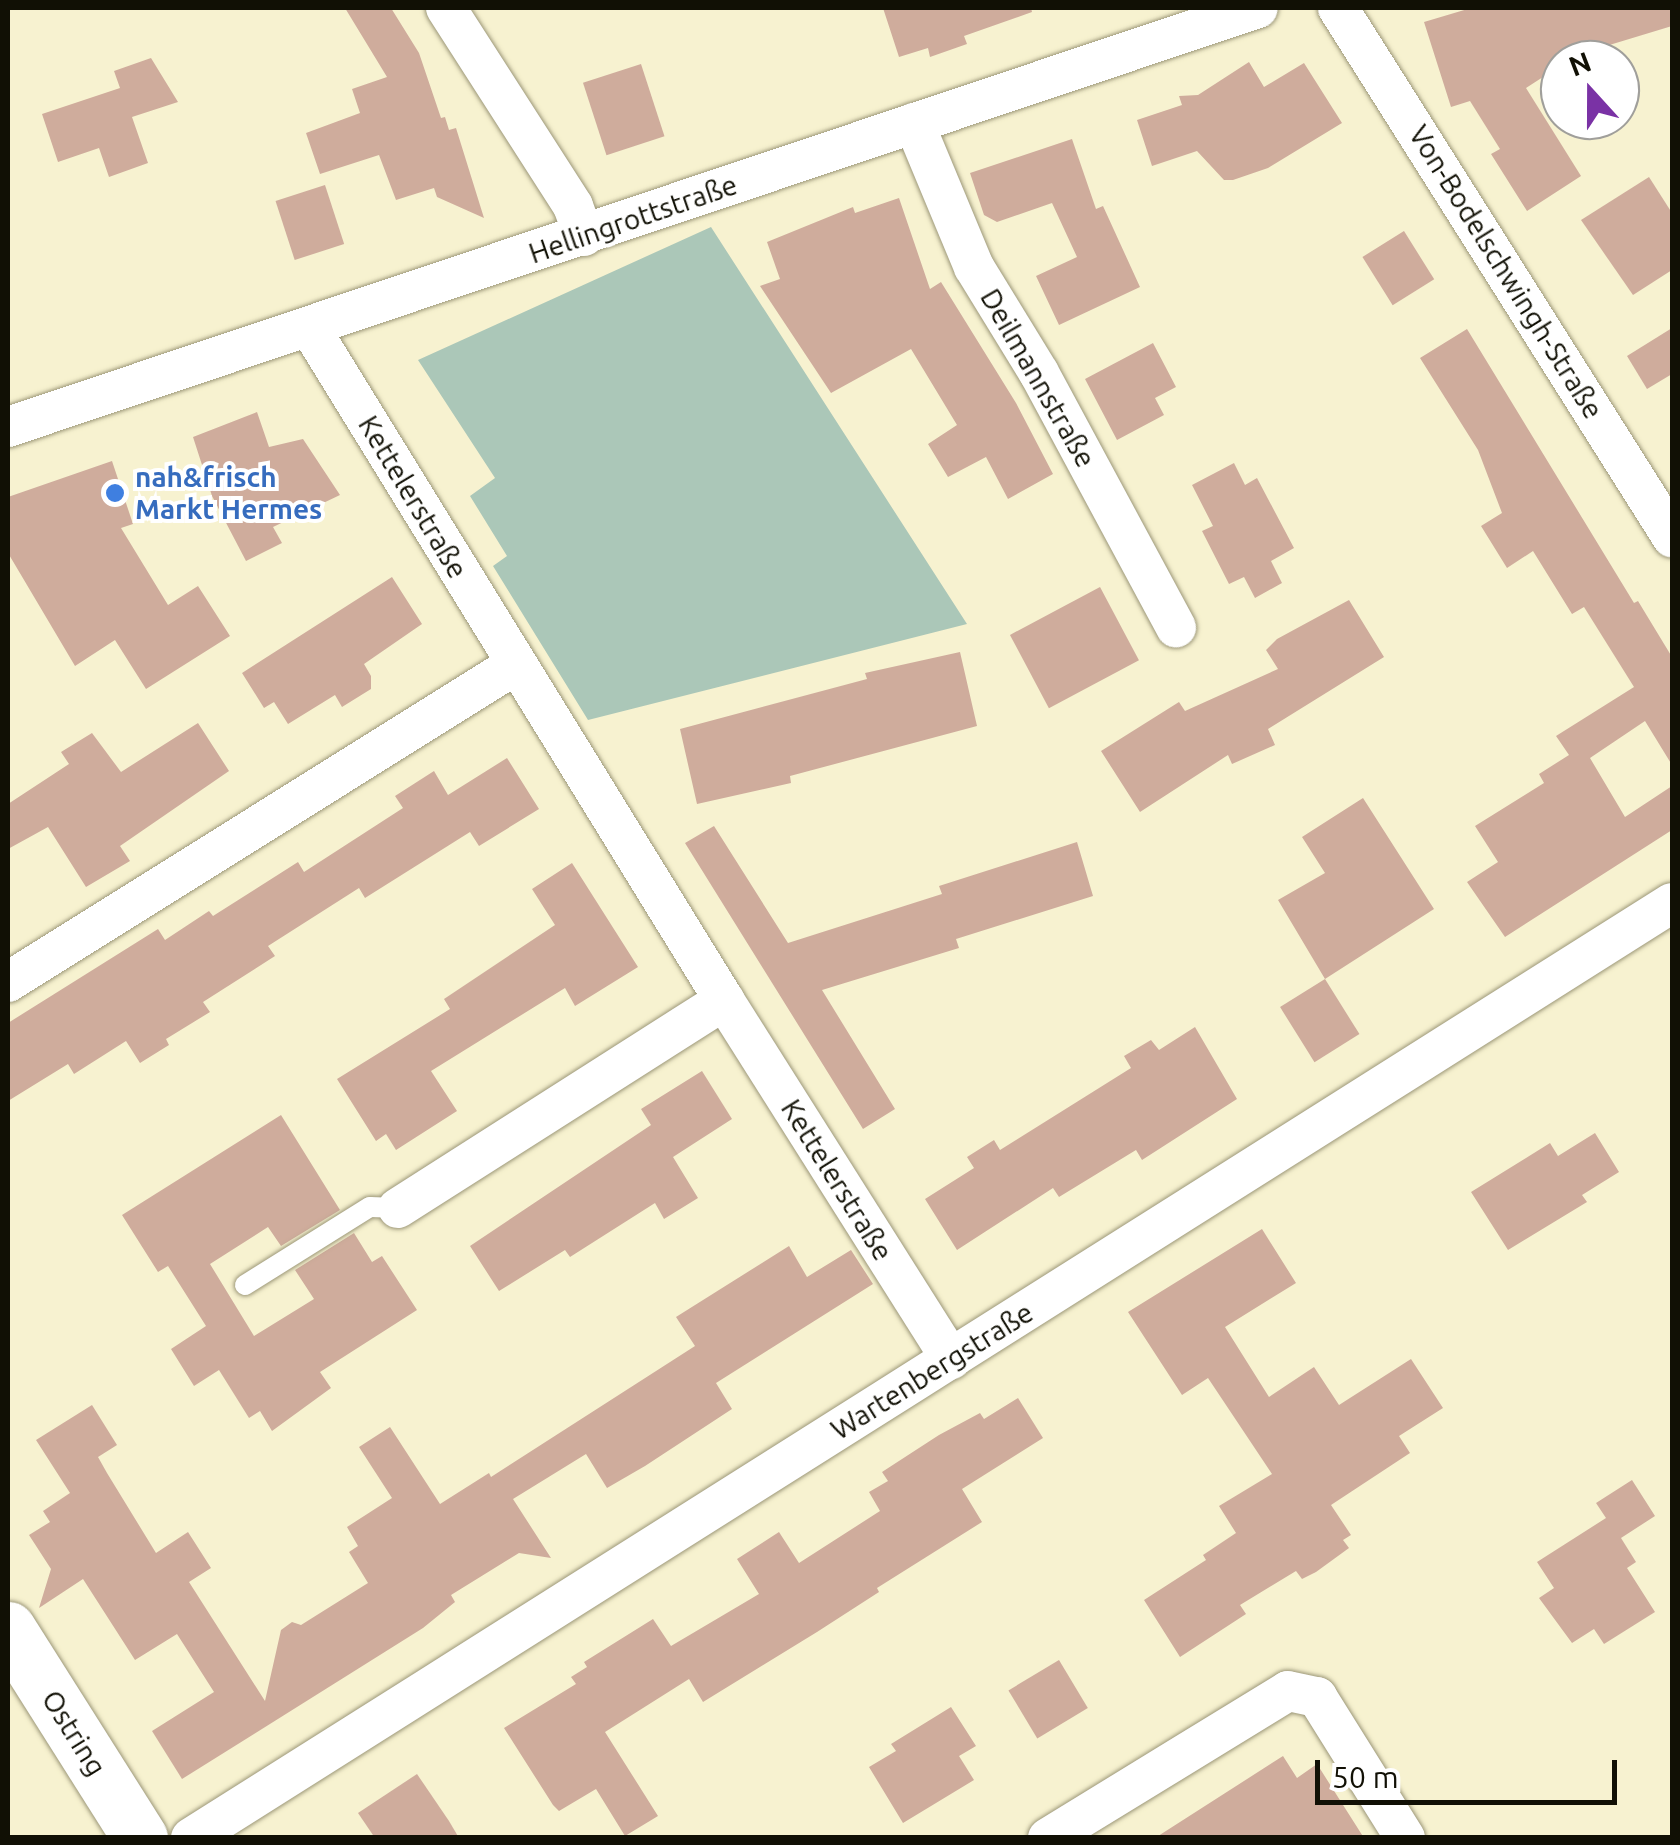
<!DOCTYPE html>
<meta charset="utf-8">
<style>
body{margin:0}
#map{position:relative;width:1680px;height:1845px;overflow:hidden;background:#f7f2d0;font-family:Ubuntu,sans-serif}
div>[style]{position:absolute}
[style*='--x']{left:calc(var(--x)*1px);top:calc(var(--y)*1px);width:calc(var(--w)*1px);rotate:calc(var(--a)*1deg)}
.green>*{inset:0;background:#abc7b8}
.building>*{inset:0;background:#cfac9c;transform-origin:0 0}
.roads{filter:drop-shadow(0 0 2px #9c9778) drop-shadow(0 0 2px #9c9778)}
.lane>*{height:20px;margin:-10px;padding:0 10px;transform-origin:10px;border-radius:10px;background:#fff}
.street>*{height:40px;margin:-20px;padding:0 20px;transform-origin:20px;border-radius:20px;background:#fff}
.secondary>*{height:55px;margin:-27.5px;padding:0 27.5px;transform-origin:27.5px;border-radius:27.5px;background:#fff}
.dots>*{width:28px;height:28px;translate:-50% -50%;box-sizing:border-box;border:5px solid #fff;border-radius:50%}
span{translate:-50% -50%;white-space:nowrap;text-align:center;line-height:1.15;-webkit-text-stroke:8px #fff;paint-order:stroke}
.street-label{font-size:28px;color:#111005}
.shop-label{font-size:28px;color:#366cbe;font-weight:700}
.left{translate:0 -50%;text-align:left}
.frame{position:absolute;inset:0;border:10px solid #111005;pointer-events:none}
.north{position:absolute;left:1540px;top:40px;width:100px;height:100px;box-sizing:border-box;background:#fff;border:2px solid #a09f9b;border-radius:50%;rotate:339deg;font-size:28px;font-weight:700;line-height:40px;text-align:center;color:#111005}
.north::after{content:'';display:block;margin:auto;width:35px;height:45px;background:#7a32a5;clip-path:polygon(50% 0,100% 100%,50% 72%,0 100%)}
.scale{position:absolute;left:1315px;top:1760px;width:302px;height:45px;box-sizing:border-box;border:5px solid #111005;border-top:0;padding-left:12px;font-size:30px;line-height:35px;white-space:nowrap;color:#111005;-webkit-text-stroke:8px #fff;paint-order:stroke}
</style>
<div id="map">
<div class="green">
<div style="clip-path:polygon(711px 227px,967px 624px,588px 720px,493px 566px,507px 556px,470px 496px,495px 478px,418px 360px)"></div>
</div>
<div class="building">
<div style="clip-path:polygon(345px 8px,391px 8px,419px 53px,441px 118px,445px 117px,449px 130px,456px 128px,484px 218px,437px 197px,434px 188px,396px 200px,379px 155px,320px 174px,306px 133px,360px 113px,352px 89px,387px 77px)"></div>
<div style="clip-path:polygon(883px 8px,1031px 8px,1032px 12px,964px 36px,967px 44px,930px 57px,928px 48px,899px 57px)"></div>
<div style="clip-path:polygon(1471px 8px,1672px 8px,1672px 26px,1560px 60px,1560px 66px,1526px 88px,1581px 176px,1527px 211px,1491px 154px,1500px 149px,1470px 101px,1451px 107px,1424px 22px)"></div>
<div style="clip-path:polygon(151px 58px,178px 102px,132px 117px,148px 163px,109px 177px,99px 148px,58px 162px,42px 114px,120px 88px,114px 71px)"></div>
<div style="clip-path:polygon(1249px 62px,1264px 87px,1304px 63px,1342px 123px,1268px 168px,1233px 180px,1224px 180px,1197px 151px,1152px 166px,1137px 120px,1182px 105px,1179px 96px,1198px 95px)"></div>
<div style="left:641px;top:64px;width:76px;height:61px;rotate:72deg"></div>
<div style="clip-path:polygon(1072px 139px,1096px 209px,1103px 206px,1140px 287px,1059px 325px,1036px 276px,1077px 257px,1052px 203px,997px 222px,984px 215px,970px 173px)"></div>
<div style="clip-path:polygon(1649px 177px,1672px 213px,1672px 270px,1633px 295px,1581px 220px)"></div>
<div style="left:325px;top:185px;width:62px;height:52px;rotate:72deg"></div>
<div style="clip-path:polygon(899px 198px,930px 289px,941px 282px,1016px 403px,1053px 474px,1008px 499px,986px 457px,948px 477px,928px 444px,957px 425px,911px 349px,831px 393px,760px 286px,780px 279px,767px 242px,853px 207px,855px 213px)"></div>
<div style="left:1404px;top:231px;width:57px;height:49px;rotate:58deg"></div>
<div style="clip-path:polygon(1672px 328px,1672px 374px,1647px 389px,1627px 356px)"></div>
<div style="clip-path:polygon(1467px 329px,1634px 603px,1638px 601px,1672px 657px,1672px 765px,1645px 721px,1590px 758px,1625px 817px,1672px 786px,1672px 830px,1505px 937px,1467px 882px,1498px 862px,1475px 826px,1544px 783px,1539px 774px,1569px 755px,1556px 736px,1634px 687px,1584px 607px,1572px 614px,1533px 551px,1507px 568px,1481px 526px,1502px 513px,1478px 450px,1420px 358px)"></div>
<div style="clip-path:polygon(1153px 343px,1176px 387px,1155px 398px,1164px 415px,1117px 440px,1085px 379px)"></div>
<div style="clip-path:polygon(257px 412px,269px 447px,303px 439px,340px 495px,273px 527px,282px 543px,246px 561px,212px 496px,193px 437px)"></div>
<div style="clip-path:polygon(112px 461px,133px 524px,121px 528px,168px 605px,198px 586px,230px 636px,146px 689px,115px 640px,75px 666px,8px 553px,8px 497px)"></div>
<div style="clip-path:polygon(1234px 463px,1245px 485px,1257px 478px,1294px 548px,1271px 561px,1282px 583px,1255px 598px,1244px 577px,1229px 584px,1202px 531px,1213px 526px,1192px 485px)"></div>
<div style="clip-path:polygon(392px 577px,422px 624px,364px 664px,371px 676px,371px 689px,342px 707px,335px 695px,288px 724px,274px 702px,264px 708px,242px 673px)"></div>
<div style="left:1100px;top:587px;width:83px;height:102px;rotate:62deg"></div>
<div style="clip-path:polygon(1349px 600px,1384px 657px,1268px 729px,1275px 745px,1232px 764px,1228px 755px,1140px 812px,1101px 751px,1179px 702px,1185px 711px,1278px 669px,1266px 650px,1277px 639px)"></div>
<div style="clip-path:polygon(960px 652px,977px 726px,790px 776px,791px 783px,697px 804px,680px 729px,867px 679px,865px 673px)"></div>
<div style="clip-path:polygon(198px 723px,229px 771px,120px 846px,130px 861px,86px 887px,48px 827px,8px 849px,8px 804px,69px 764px,61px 752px,92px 733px,121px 772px)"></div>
<div style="clip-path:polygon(507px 758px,539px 809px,479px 846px,470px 832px,365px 898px,359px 888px,268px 946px,275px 956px,203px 1002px,210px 1012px,166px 1039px,169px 1045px,140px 1063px,126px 1041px,74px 1074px,68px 1064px,8px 1101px,8px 1023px,158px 929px,165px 940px,209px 911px,213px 916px,298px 862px,304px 872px,403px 808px,395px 796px,434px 771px,448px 795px)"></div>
<div style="clip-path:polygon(1363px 798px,1434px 909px,1325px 979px,1278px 900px,1325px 873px,1302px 837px)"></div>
<div style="clip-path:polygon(714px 826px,788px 943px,942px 894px,939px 886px,1077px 842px,1093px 896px,956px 939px,959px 948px,822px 990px,895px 1109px,863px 1129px,685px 843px)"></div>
<div style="clip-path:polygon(572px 863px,638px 967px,575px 1006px,565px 988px,431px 1071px,457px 1111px,396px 1150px,386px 1134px,376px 1141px,337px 1079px,450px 1009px,444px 999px,555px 925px,532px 889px)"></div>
<div style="left:1325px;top:979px;width:65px;height:53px;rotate:58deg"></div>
<div style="clip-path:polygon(1195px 1027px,1237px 1099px,1142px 1160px,1136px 1150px,1059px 1197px,1053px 1188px,957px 1250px,925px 1199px,974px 1168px,967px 1157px,994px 1140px,1000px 1150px,1131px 1068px,1124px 1056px,1151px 1040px,1159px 1050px)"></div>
<div style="clip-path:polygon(702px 1071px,732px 1119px,673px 1157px,698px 1198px,664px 1219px,655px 1203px,570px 1257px,565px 1250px,499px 1291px,470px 1246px,651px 1125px,641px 1109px)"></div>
<div style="clip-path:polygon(281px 1115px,340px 1210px,281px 1246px,268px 1227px,210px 1264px,254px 1336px,314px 1299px,295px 1270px,354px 1233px,372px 1262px,382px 1256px,417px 1310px,320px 1372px,331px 1388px,272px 1431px,260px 1411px,249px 1418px,219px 1370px,194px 1386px,171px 1349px,206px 1326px,168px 1266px,158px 1272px,122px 1215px)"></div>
<div style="clip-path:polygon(1595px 1133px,1619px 1172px,1582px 1195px,1587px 1202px,1508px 1250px,1471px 1192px,1550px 1143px,1558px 1156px)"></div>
<div style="clip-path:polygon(1262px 1229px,1296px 1283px,1225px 1327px,1269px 1397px,1314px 1367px,1339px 1405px,1411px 1359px,1443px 1408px,1399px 1436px,1410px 1453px,1331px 1505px,1351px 1535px,1343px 1540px,1349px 1548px,1316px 1572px,1302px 1579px,1296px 1571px,1240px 1605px,1246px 1614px,1180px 1657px,1144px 1600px,1206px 1560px,1203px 1555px,1236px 1533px,1219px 1506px,1272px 1474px,1208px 1378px,1182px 1395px,1128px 1312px)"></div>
<div style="clip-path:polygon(789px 1246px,807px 1277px,851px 1250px,873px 1284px,716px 1383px,732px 1409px,645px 1466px,607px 1488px,586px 1454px,513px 1499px,551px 1558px,519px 1553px,451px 1595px,455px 1602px,423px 1628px,182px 1779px,152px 1731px,214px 1692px,177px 1634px,135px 1660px,83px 1579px,39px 1608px,51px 1569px,29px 1535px,50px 1522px,43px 1511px,70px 1493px,36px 1440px,92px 1405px,117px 1445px,98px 1457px,107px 1473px,156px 1553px,188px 1532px,211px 1568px,189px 1582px,265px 1701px,281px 1630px,292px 1622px,301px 1625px,368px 1583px,349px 1552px,358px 1546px,347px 1527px,392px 1498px,359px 1447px,390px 1427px,440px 1504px,489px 1473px,491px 1477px,695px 1346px,676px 1317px)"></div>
<div style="clip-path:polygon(1018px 1398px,1043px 1438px,962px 1489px,982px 1522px,877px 1588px,879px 1592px,817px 1632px,703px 1702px,689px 1679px,605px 1732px,658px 1816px,625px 1836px,596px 1789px,559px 1811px,553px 1805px,504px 1728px,576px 1684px,571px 1677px,587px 1667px,584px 1662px,653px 1619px,671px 1646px,759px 1594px,737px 1559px,779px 1532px,799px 1563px,880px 1511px,869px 1492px,888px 1481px,882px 1472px,939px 1435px,980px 1413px,984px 1419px)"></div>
<div style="clip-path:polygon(1632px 1480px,1655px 1516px,1621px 1538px,1636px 1562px,1627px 1568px,1655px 1612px,1604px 1644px,1594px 1629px,1572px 1643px,1539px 1598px,1554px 1588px,1537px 1562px,1606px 1518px,1596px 1503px)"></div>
<div style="left:1059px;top:1660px;width:56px;height:59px;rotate:59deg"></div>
<div style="clip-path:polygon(951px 1707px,976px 1746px,959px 1756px,974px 1780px,903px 1823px,869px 1767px,896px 1751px,891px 1744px)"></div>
<div style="clip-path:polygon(1283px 1756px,1297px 1778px,1317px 1764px,1364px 1838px,1155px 1838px)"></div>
<div style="clip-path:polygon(417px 1774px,449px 1821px,459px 1838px,375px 1838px,358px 1813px)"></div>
</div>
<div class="roads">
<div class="lane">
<div style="--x:245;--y:1285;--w:147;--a:-32"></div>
<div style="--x:370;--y:1207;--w:28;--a:2"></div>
</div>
<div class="street">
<div style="--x:446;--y:8;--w:235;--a:57.3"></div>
<div style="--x:573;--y:206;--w:32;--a:70"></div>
<div style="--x:1338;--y:8;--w:626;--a:57.73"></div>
<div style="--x:914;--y:123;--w:156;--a:67.4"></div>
<div style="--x:974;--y:267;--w:124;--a:58.5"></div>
<div style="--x:1039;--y:373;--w:289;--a:61.7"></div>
<div style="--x:310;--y:328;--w:789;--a:58.36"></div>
<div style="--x:724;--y:1000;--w:425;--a:57.7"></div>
<div style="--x:8;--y:427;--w:1318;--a:-18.53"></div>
<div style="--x:8;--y:982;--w:598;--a:-32.02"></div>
<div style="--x:398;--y:1208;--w:387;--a:-32.5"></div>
<div style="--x:191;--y:1838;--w:1751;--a:-32.27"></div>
<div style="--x:1048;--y:1838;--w:281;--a:-31.5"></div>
<div style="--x:1288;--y:1691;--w:30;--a:12"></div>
<div style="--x:1317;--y:1697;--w:166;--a:58"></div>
</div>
<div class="secondary">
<div style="--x:8;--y:1629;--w:247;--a:57.7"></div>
</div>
</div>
<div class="dots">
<div style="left:115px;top:493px;background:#3f7fe0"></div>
</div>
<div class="street-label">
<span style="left:633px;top:219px;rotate:-19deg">Hellingrottstraße</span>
<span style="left:1506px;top:272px;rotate:58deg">Von-Bodelschwingh-Straße</span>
<span style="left:1038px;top:378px;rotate:60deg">Deilmannstraße</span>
<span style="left:413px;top:497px;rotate:59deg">Kettelerstraße</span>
<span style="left:837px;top:1180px;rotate:58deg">Kettelerstraße</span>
<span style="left:932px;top:1371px;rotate:-32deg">Wartenbergstraße</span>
<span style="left:74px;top:1733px;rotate:58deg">Ostring</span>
</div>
<div class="shop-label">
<span class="left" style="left:135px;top:493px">nah&amp;frisch<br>Markt Hermes</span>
</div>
<div class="frame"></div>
<div class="north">N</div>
<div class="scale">50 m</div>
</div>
